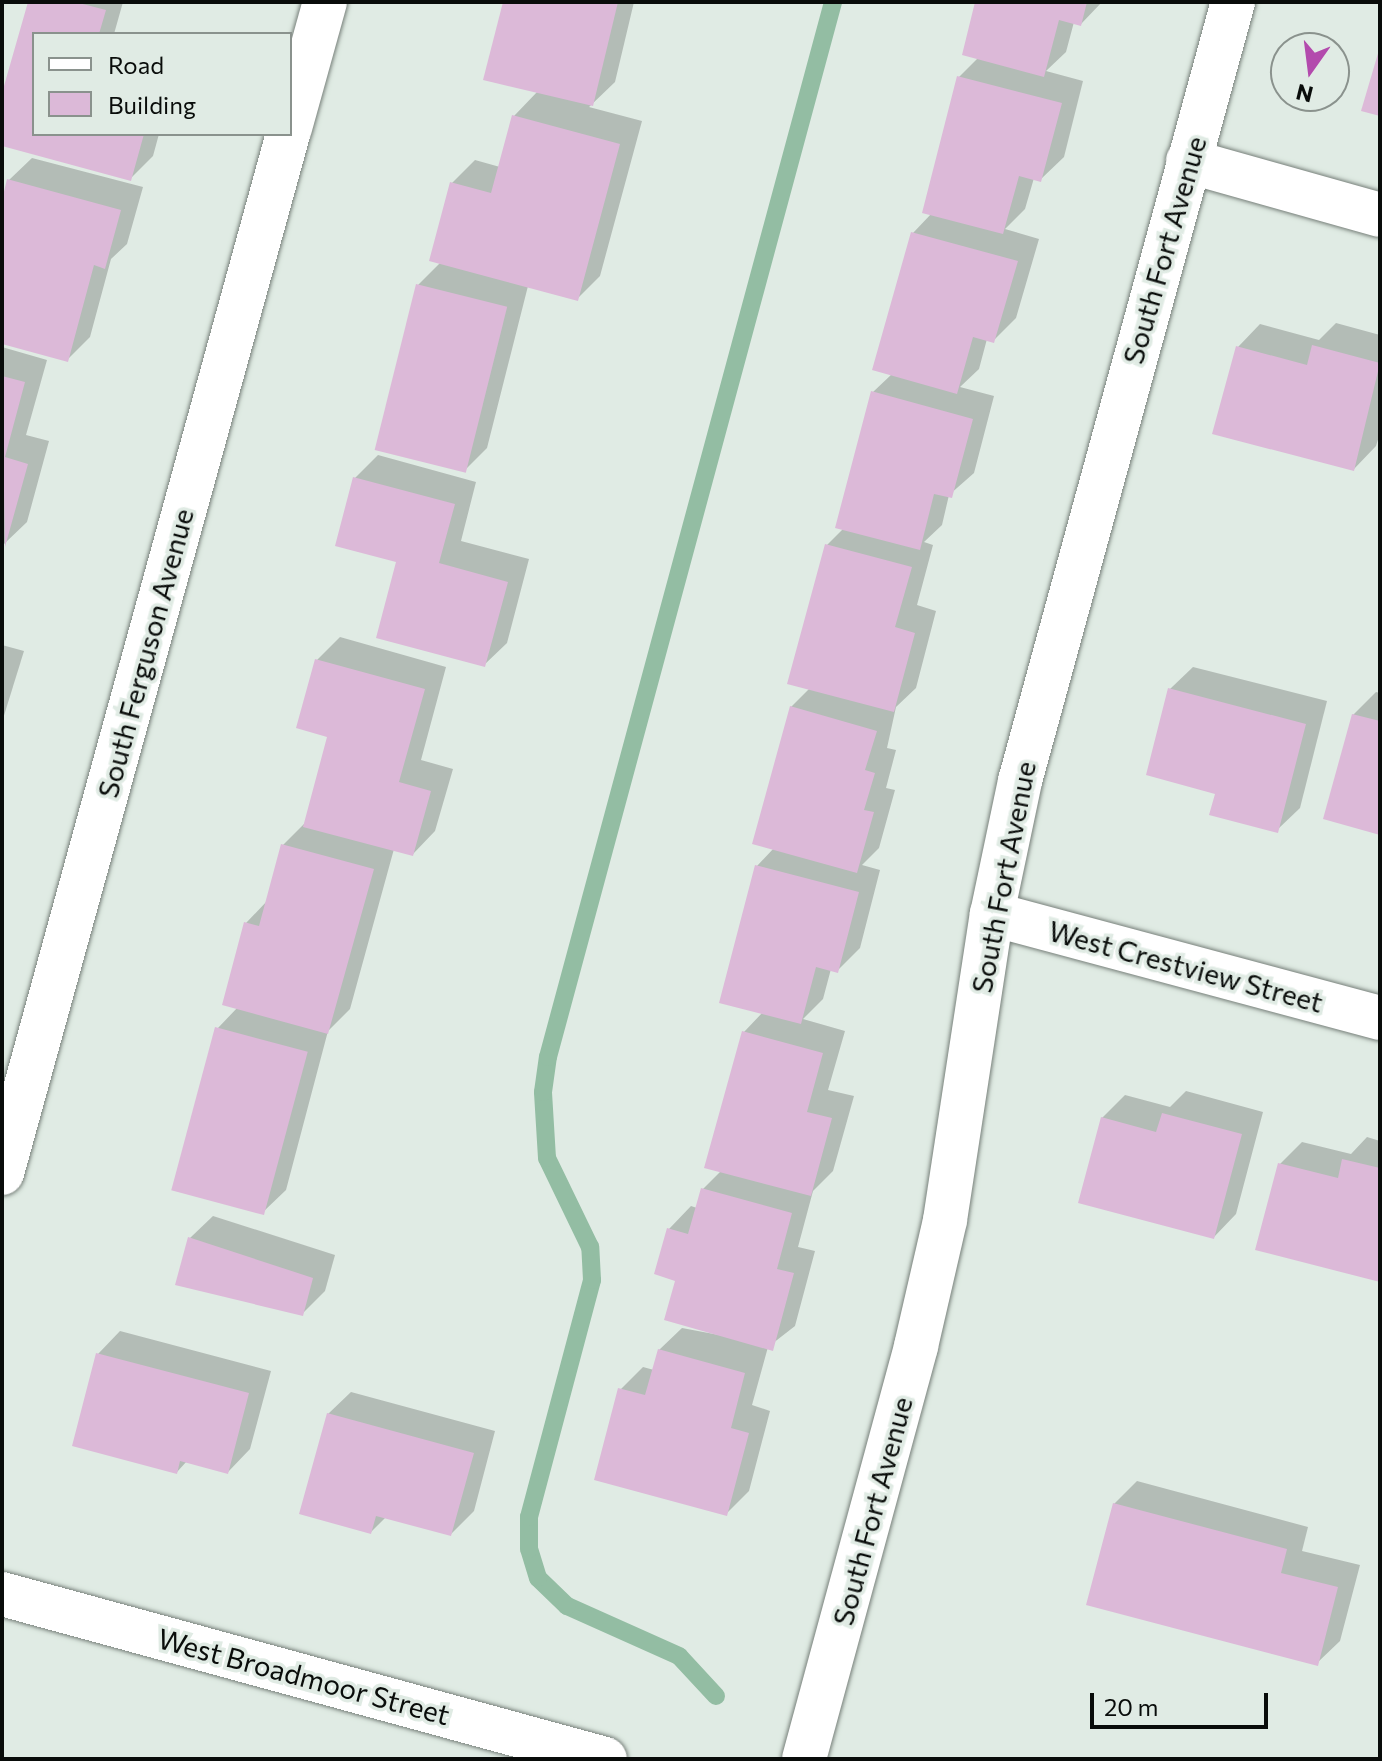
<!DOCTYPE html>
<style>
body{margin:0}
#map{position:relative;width:1382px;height:1761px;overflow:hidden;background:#e0ebe4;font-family:Commissioner,sans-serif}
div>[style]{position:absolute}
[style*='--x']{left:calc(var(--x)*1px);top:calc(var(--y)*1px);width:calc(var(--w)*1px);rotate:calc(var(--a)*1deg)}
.shadow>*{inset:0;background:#0003}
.stream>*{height:18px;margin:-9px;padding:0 9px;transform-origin:9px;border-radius:9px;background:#93bda3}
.building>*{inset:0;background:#dcb9d8;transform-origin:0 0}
.roads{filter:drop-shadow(0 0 2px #77807a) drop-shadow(0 0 2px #77807a)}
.minor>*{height:44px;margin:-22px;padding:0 22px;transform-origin:22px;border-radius:22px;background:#fff}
.tertiary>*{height:44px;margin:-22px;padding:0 22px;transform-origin:22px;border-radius:22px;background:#fff}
span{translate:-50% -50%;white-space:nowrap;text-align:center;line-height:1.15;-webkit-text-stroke:7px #e0ebe4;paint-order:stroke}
.street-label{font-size:28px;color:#090c0a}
.frame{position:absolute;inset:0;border:4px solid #090c0a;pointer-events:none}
.legend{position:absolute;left:32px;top:32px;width:260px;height:104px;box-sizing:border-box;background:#e0ebe4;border:2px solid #8a928d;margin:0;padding:10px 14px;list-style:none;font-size:24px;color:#090c0a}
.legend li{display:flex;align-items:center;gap:16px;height:40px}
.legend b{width:40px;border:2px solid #8a928d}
.north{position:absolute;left:1270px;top:32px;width:80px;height:80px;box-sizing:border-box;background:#e0ebe4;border:2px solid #8a928d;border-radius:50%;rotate:194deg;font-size:22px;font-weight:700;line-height:32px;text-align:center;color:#090c0a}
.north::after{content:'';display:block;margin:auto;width:28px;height:36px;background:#b34aad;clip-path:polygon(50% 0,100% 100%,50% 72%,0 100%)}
.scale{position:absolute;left:1090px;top:1693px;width:178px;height:36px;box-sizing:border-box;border:4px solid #090c0a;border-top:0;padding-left:10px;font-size:24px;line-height:28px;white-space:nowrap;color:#090c0a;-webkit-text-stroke:6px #e0ebe4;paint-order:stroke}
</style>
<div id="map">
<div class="shadow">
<div style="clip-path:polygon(30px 2px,123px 2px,114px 34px,34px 34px,34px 134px,159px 134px,153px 156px,130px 179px,2px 144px,2px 100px)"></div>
<div style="clip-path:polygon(505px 2px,634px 2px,615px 82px,589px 107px,642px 121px,600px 276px,577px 299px,528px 286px,487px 448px,464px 471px,418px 285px,441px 262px,452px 183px,475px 160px,500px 167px,514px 116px,538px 91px)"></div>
<div style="clip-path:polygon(977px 2px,1102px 2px,1081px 24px,1074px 22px,1066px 52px,1046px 71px,1083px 81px,1064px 157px,1041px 179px,1034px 178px,1025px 209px,1005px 229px,1039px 239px,1016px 318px,993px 341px,987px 339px,979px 369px,960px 387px,994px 396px,974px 473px,949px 495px,942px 525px,924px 542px,933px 545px,917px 605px,936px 611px,916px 688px,896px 707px,887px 748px,896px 750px,886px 788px,895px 790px,879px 848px,862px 865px,880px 870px,860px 948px,837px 971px,831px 969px,823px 999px,803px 1019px,845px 1031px,828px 1090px,854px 1096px,833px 1171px,813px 1191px,798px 1247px,815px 1251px,795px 1326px,768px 1347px,752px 1405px,770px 1411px,749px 1491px,726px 1514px,620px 1390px,643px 1367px,654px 1370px,659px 1350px,682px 1328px,735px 1338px,678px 1279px,669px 1229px,691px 1206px,697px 1208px,703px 1189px,722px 1170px,744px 1032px,763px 1012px,757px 866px,774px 848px,791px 707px,810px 688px,827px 545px,844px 528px,873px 392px,892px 374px,913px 233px,932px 213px,959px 77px,979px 57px)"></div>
<div style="clip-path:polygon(32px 158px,143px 187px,127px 244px,111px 259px,90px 337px,67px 360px,2px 342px,2px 208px,9px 180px)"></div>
<div style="clip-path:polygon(1336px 323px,1380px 335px,1380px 433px,1376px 446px,1354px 469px,1238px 347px,1260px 324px,1319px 340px)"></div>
<div style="clip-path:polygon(2px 347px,47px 360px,26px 435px,49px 441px,27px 522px,4px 544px)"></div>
<div style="clip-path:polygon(378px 455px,476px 482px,461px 541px,529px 559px,507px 643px,484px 665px,399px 561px,355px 478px)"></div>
<div style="clip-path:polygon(340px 637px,446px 667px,421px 760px,453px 769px,435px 831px,413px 854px,394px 849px,350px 1009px,328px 1031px,286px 1190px,263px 1212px,217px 1029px,238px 1007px,246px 923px,268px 900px,283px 845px,306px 822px,329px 736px,317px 660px)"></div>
<div style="clip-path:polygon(2px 645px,24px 651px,2px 722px)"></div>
<div style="clip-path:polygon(1193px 667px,1327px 701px,1300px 808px,1277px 830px,1218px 792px,1170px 689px)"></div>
<div style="clip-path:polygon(1376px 692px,1380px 693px,1380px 832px,1353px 715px)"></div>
<div style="clip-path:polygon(1186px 1091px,1263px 1112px,1236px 1214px,1214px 1237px,1102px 1118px,1125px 1095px,1170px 1107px)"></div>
<div style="clip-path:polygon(1367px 1137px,1380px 1141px,1380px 1280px,1280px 1164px,1302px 1142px,1351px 1154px)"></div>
<div style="clip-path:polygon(213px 1216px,335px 1255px,325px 1291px,302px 1314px,190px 1238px)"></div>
<div style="clip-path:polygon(120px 1331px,271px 1371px,250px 1449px,228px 1472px,187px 1461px,177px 1472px,98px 1354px)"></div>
<div style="clip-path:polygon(351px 1392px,495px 1431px,474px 1511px,451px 1534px,386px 1517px,371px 1532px,328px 1414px)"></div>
<div style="clip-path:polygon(1137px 1481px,1308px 1527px,1302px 1551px,1360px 1565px,1340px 1641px,1317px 1663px,1114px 1504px)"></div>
</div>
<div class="stream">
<div style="--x:716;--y:1696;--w:54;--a:-132.8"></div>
<div style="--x:679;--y:1656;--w:123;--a:-155.9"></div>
<div style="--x:567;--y:1606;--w:40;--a:-136"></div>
<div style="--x:538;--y:1578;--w:30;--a:-107"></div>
<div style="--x:529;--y:1549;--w:32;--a:-90"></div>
<div style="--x:529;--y:1517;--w:245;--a:-75.1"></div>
<div style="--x:592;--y:1280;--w:33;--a:-93"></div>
<div style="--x:590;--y:1247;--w:99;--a:-115.8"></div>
<div style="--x:547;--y:1158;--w:66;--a:-93.5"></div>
<div style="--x:543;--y:1092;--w:35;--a:-82"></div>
<div style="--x:548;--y:1057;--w:1093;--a:-74.88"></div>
</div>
<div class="building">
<div style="clip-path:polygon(28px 2px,75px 2px,106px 10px,99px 34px,34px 34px,34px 134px,144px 134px,131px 181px,2px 146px,2px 93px)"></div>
<div style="clip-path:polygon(503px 2px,618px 2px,593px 106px,483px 80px)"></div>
<div style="clip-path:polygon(975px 2px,1087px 2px,1081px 26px,1059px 20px,1044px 77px,962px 55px)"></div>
<div style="clip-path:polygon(1379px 50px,1380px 50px,1380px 116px,1361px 111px)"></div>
<div style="clip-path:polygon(957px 76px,1062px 103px,1041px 182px,1019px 176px,1003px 234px,922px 213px)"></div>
<div style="clip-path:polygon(512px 115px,620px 144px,578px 301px,429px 261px,450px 182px,491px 193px)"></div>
<div style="clip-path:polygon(7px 179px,121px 210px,105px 269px,94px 265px,68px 362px,2px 344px,2px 200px)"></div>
<div style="clip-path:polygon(911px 232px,1018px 261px,994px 343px,973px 337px,957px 394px,872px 370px)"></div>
<div style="left:416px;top:284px;width:94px;height:171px;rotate:14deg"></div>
<div style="clip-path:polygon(1312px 345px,1380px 363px,1354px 471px,1212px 434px,1236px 346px,1307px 365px)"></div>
<div style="clip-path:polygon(2px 376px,25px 382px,5px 457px,28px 464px,5px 547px)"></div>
<div style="clip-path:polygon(871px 391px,973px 419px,952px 498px,934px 494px,920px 550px,835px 528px)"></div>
<div style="clip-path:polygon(353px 477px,455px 504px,439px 563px,508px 582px,485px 667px,376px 638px,396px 562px,335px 546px)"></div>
<div style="clip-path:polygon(825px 544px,912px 567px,895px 627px,915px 633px,894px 712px,787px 684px)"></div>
<div style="clip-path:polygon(315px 659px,425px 689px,399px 782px,431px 791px,413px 856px,303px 827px,327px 737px,296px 728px)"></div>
<div style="clip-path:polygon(1168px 688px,1306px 724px,1278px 833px,1209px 815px,1215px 794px,1146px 775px)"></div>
<div style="clip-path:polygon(790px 706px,877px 731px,865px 770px,875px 773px,864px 810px,874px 812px,857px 873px,752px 844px)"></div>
<div style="clip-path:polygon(1352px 714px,1380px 721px,1380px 835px,1323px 819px)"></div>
<div style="clip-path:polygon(281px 844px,374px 869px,328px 1034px,222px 1005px,244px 922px,259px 926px)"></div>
<div style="clip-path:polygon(755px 865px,859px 892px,838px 973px,816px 967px,801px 1024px,719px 1003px)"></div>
<div style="left:215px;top:1027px;width:96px;height:169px;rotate:15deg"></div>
<div style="clip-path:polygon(742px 1031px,823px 1053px,807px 1112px,832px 1118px,811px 1196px,704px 1168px)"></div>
<div style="clip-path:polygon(1162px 1113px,1242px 1134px,1214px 1239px,1078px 1203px,1101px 1117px,1156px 1132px)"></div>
<div style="clip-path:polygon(1342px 1159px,1380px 1168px,1380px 1282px,1255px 1250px,1278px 1163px,1338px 1178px)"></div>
<div style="clip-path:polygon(701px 1188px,792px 1213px,777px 1269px,794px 1273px,773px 1351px,664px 1320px,675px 1281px,654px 1274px,667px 1228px,688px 1234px)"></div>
<div style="clip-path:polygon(188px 1237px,313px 1278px,303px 1316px,175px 1285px)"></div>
<div style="clip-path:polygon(658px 1349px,745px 1373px,731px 1428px,749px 1433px,727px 1516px,594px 1480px,618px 1388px,645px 1395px)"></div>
<div style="clip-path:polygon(96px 1353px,249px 1393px,228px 1474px,180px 1461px,177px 1474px,72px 1446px)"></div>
<div style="clip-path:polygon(327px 1413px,474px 1453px,451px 1536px,376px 1516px,371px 1534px,299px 1514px)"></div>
<div style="clip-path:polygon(1113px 1503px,1287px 1549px,1281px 1573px,1338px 1587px,1318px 1666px,1086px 1605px)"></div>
</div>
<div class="roads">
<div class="minor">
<div style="--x:290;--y:128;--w:131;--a:-74.5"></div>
<div style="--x:1188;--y:161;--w:199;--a:15.7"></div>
<div style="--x:992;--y:914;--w:402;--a:15"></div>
<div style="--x:2;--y:1173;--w:1078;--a:-74.61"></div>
</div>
<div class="tertiary">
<div style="--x:2;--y:1594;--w:625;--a:15.3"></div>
<div style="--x:804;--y:1759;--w:428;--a:-74.8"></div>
<div style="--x:916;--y:1346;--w:129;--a:-77"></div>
<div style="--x:945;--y:1220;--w:310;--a:-81.3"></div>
<div style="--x:992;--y:914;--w:136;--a:-78.1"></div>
<div style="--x:1020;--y:781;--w:808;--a:-74.71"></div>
</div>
</div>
<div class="street-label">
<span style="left:1164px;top:250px;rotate:-74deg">South Fort Avenue</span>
<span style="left:145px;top:653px;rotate:-75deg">South Ferguson Avenue</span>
<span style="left:1003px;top:877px;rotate:-79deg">South Fort Avenue</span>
<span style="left:1186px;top:966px;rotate:15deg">West Crestview Street</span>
<span style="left:872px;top:1511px;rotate:-75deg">South Fort Avenue</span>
<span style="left:304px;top:1676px;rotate:15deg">West Broadmoor Street</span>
</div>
<div class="frame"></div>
<ul class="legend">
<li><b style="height:10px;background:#fff"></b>Road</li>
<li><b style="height:22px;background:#dcb9d8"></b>Building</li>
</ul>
<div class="north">N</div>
<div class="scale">20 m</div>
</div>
